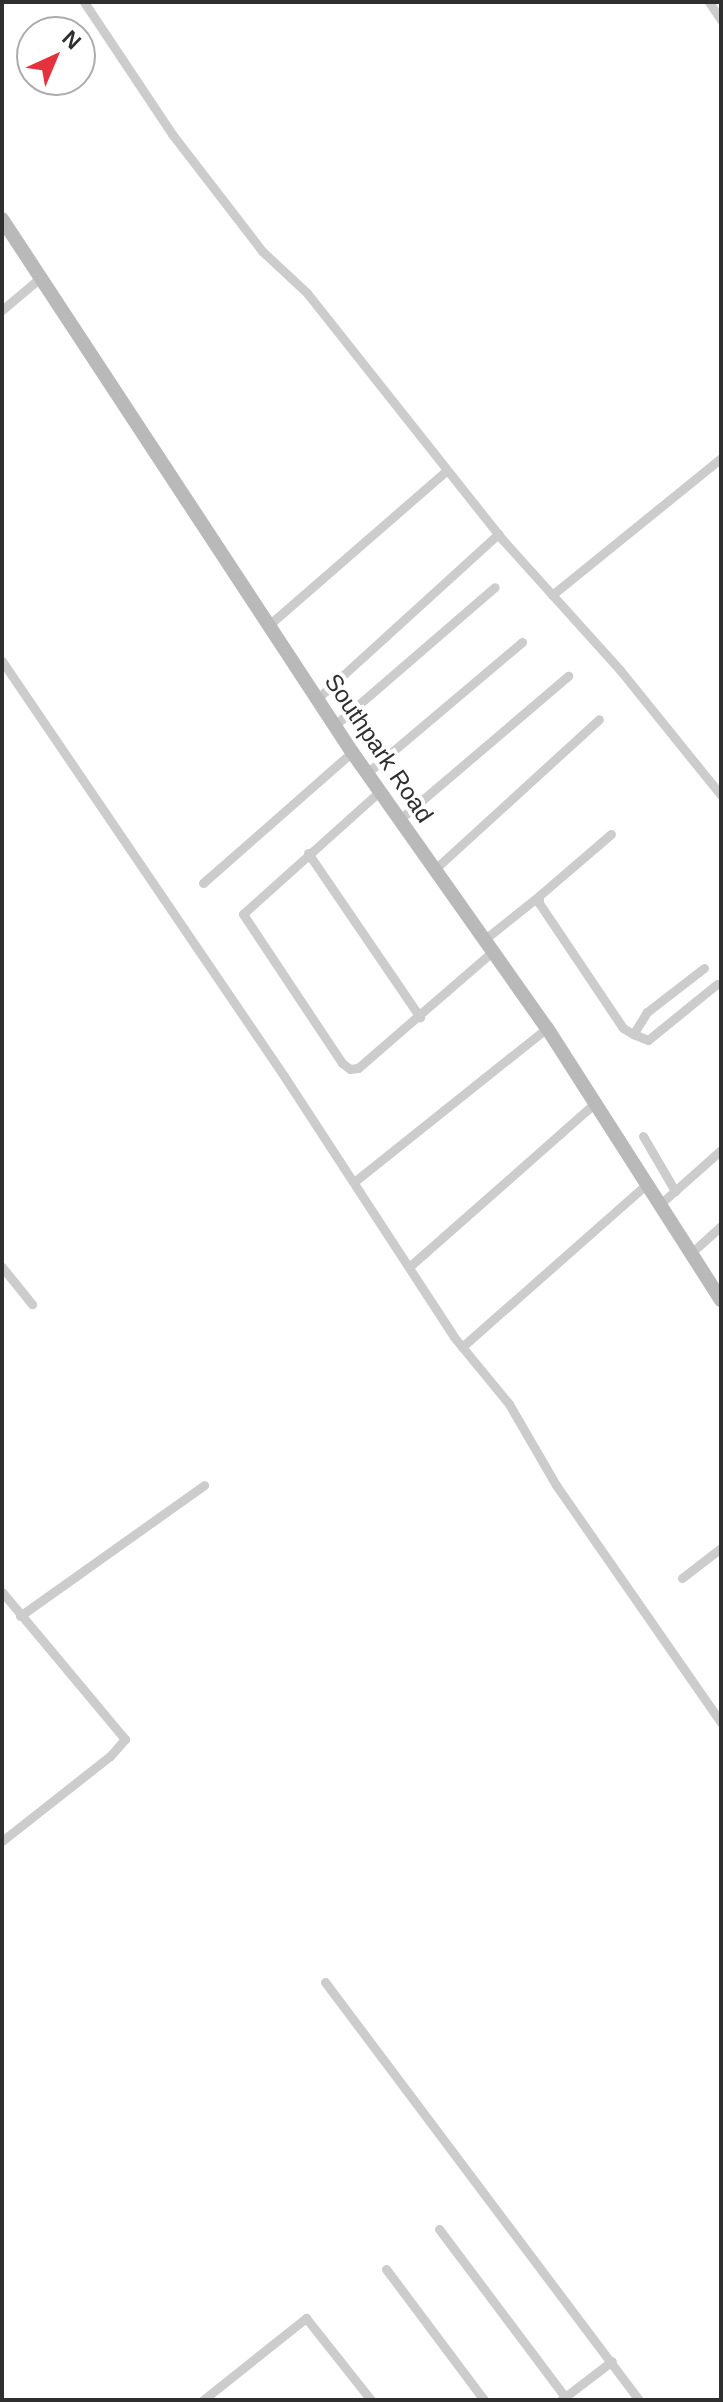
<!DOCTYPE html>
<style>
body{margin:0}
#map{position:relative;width:723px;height:2402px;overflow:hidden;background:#fff;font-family:Helvetica,sans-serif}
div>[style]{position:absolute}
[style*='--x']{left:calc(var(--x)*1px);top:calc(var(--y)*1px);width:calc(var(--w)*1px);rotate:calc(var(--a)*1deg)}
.street>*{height:9px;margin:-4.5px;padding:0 4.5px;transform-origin:4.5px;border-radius:4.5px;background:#ccc}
.secondary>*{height:14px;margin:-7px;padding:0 7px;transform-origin:7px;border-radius:7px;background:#b9b9b9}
span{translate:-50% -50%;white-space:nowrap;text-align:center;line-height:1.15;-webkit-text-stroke:8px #fff;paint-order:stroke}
.street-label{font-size:24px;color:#2f2f2f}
.frame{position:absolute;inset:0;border:4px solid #2f2f2f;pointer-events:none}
.north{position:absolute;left:16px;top:16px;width:80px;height:80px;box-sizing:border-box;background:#fff;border:2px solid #acacac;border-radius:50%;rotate:44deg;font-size:22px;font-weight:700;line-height:32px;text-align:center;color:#2f2f2f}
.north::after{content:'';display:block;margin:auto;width:28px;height:36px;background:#e4333e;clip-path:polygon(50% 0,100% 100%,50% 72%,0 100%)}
</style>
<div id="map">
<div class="street">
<div style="--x:84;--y:2;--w:159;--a:56.3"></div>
<div style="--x:172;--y:134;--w:148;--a:52.4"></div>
<div style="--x:262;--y:251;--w:62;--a:43"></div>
<div style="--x:307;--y:293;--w:314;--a:51.6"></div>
<div style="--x:502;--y:539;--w:176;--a:48"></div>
<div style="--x:620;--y:670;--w:161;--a:51.1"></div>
<div style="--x:709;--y:2;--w:22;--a:56"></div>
<div style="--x:2;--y:310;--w:50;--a:-40.1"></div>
<div style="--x:552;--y:595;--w:218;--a:-39"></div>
<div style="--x:270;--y:624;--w:233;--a:-41"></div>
<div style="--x:2;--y:661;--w:502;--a:55.8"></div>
<div style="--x:284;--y:1076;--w:311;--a:56.9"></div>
<div style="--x:454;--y:1337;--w:87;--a:50.6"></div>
<div style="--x:509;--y:1404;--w:94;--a:59.9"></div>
<div style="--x:556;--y:1485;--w:289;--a:55.2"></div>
<div style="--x:318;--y:698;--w:244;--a:-42.3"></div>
<div style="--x:335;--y:725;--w:211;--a:-40.8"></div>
<div style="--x:367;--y:773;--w:203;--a:-40.2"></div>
<div style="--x:380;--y:791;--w:184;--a:138.1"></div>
<div style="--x:243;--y:914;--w:179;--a:56.4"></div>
<div style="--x:342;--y:1063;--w:10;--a:37"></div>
<div style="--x:350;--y:1069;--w:8;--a:-7"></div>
<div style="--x:358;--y:1068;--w:179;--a:-40.9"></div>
<div style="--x:400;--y:819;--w:221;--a:-40.4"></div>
<div style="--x:611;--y:834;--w:95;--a:139.3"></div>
<div style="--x:539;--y:896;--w:7;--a:90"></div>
<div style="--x:539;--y:903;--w:151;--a:56.1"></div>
<div style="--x:623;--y:1028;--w:12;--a:31"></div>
<div style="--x:308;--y:853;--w:199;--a:55.7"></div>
<div style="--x:435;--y:869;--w:222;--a:-42.4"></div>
<div style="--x:203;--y:883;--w:198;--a:-41.3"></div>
<div style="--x:485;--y:939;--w:69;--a:-38.5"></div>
<div style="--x:704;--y:968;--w:72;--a:142.3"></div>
<div style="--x:647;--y:1012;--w:26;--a:122"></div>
<div style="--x:633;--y:1034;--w:16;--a:22"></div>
<div style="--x:648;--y:1040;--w:89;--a:-39.1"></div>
<div style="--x:643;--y:1136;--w:64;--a:59.8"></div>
<div style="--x:354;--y:1182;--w:247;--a:-38.6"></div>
<div style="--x:659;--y:1205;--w:83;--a:-41.6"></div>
<div style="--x:690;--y:1254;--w:42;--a:-42.1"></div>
<div style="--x:2;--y:1267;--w:48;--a:51"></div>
<div style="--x:409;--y:1267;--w:247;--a:-41.4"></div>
<div style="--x:462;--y:1347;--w:245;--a:-41.4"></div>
<div style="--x:682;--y:1578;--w:49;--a:-37.6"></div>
<div style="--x:2;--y:1592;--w:192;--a:50.1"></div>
<div style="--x:125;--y:1739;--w:23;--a:131"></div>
<div style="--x:110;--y:1756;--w:137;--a:141.8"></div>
<div style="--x:20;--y:1616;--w:226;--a:-35.4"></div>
<div style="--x:325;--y:1982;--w:523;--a:53.09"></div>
<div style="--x:439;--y:2229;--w:210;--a:53.1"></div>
<div style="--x:386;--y:2269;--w:164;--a:53.2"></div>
<div style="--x:203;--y:2400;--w:132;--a:-38.5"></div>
<div style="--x:306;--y:2318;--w:105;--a:51.6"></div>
<div style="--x:561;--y:2400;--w:64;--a:-37.4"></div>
</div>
<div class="secondary">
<div style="--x:2;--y:219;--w:638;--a:56.71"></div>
<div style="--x:352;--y:752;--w:338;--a:54.8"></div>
<div style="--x:547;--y:1028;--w:323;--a:57.4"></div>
</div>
<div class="street-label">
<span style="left:379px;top:748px;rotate:56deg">Southpark Road</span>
</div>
<div class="frame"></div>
<div class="north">N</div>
</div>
